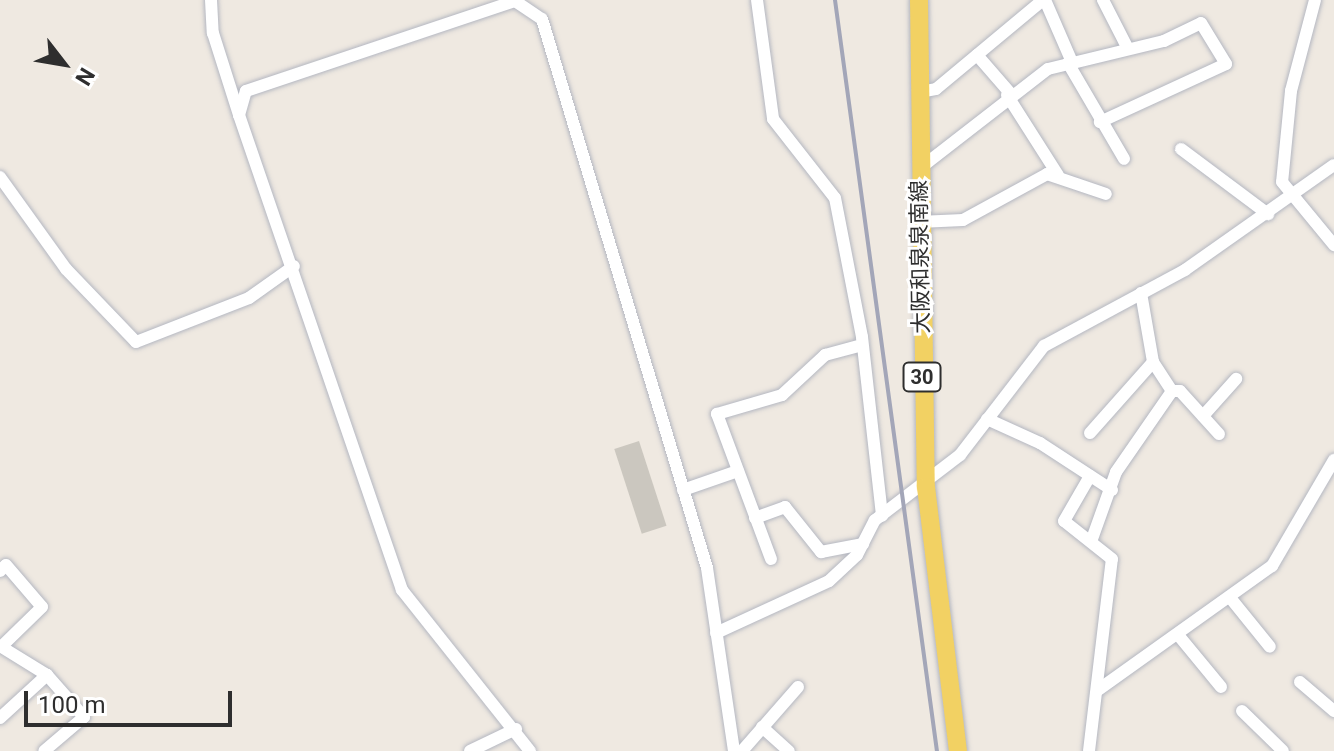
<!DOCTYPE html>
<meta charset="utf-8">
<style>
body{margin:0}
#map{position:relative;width:1334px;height:751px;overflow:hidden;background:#efe9e1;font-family:Roboto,"Noto Sans JP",sans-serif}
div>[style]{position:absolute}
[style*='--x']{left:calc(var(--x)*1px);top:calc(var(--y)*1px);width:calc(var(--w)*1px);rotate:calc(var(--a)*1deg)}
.building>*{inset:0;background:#cbc7bf;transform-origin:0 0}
.roads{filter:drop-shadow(0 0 2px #b4b7c1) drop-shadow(0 0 2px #b4b7c1)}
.minor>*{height:12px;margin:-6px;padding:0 6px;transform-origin:6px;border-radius:6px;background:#fff}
.primary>*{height:18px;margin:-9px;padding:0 9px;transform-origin:9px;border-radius:9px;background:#f2d163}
.rail>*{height:4px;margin:-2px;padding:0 2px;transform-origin:2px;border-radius:2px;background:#a3a6b8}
span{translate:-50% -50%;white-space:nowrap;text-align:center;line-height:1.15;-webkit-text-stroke:6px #fff;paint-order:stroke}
.shield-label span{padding:2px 6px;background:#fff;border:2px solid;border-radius:6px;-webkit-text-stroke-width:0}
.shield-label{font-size:20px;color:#2e2e2e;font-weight:700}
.street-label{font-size:22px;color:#2e2e2e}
.north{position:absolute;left:24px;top:24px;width:80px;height:80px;-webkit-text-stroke:6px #fff;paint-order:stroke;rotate:121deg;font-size:22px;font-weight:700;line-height:32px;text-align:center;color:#2e2e2e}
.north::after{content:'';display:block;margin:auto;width:28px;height:36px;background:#2e2e2e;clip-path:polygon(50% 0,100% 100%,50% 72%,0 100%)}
.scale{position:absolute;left:24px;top:691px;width:208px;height:36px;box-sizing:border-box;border:4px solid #2e2e2e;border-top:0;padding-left:10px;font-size:24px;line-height:28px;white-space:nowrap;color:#2e2e2e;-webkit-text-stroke:6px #fff;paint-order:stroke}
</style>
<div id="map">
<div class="building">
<div style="left:639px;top:441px;width:89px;height:26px;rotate:72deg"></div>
</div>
<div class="roads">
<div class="minor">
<div style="--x:211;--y:0;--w:33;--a:87"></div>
<div style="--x:213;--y:33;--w:86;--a:72.4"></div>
<div style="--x:757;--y:0;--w:120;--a:82.3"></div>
<div style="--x:773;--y:119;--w:100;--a:51.9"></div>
<div style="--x:835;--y:198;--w:142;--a:79"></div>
<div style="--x:862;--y:337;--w:180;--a:83.6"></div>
<div style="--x:1045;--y:0;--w:68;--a:66.5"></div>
<div style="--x:1103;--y:0;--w:53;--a:62.9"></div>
<div style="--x:1315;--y:0;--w:94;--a:104.8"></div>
<div style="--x:1291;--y:91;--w:91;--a:95.6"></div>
<div style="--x:1282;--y:182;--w:82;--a:50.5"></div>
<div style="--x:977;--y:55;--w:50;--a:49"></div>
<div style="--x:1068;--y:63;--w:111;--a:59.7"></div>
<div style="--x:919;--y:92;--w:17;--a:-10"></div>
<div style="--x:936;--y:89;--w:139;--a:-39.8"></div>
<div style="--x:1007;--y:95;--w:95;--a:57.5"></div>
<div style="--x:1181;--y:149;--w:109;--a:36.8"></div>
<div style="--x:919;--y:169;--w:163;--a:-37.8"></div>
<div style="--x:1048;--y:69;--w:119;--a:-13.6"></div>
<div style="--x:1164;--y:41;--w:41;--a:-25.9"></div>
<div style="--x:1201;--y:23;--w:48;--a:58.6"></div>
<div style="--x:1226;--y:64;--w:139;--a:155.3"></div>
<div style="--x:0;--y:177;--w:113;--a:54.3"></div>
<div style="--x:66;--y:269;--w:101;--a:46.2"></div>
<div style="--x:136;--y:342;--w:121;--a:-21.3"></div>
<div style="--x:249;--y:298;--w:55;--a:-35.4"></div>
<div style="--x:919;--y:222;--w:44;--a:-2.6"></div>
<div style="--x:963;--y:220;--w:96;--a:-28.7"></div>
<div style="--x:1047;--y:174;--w:62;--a:18.7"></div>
<div style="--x:1141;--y:293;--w:70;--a:80.1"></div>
<div style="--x:1153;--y:362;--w:35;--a:57"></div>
<div style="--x:1203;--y:416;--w:50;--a:-48.3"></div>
<div style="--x:987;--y:419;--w:58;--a:24.4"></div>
<div style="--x:1040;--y:443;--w:86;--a:33.1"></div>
<div style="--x:1090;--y:433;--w:95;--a:-48.4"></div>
<div style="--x:683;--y:490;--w:58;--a:-19.1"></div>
<div style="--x:755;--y:518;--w:32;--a:-20"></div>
<div style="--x:785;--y:507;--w:58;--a:51.3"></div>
<div style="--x:821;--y:552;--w:43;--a:-10.8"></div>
<div style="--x:1092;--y:539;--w:71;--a:-70.3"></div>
<div style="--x:1116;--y:472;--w:98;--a:-55.3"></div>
<div style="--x:1172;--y:391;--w:8;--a:0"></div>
<div style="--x:1180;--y:391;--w:58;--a:47.8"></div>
<div style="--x:771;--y:559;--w:155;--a:-110.4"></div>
<div style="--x:717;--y:414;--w:68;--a:-16.3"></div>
<div style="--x:782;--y:395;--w:59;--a:-42.9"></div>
<div style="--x:825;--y:355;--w:38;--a:-15"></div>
<div style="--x:0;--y:571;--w:8;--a:-45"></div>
<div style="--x:6;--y:565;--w:55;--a:49.4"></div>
<div style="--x:42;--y:607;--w:57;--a:135.7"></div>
<div style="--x:1232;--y:600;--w:60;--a:51"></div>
<div style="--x:716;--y:633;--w:124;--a:-24.7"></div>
<div style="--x:829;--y:581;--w:38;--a:-43"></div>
<div style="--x:857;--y:555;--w:39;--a:-63"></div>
<div style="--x:875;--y:520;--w:107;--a:-37.4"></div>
<div style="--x:960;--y:455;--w:138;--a:-52.4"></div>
<div style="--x:1044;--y:346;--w:160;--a:-28.3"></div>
<div style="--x:1185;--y:270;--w:182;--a:-35.2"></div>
<div style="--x:1179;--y:636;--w:66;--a:50.5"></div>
<div style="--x:0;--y:646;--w:55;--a:31.7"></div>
<div style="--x:47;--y:675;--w:56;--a:48.6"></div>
<div style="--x:84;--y:717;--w:52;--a:139.6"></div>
<div style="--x:1300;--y:682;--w:45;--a:40.5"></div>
<div style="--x:1098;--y:690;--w:214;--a:-35.5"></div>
<div style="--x:1272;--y:566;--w:123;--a:-59.7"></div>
<div style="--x:1242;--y:711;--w:57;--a:44.3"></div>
<div style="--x:0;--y:718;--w:64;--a:-42.5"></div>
<div style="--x:762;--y:727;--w:36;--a:42"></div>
<div style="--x:470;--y:751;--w:51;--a:-25.6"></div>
<div style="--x:530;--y:751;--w:206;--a:-128.5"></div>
<div style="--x:402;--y:590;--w:502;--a:-108.94"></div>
<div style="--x:239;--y:115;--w:25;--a:-74"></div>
<div style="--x:246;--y:91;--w:284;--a:-18.5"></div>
<div style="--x:515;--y:1;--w:32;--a:34"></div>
<div style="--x:542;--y:19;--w:573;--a:73.27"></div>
<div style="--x:707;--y:568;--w:185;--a:81.6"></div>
<div style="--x:742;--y:751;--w:85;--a:-48.8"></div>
<div style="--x:1089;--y:751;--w:193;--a:-83.2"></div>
<div style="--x:1112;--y:559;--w:61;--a:-141.6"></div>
<div style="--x:1064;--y:521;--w:52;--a:-60"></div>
</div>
<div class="primary">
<div style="--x:919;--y:0;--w:487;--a:89.2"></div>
<div style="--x:926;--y:487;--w:266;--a:83.1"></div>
</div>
</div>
<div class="rail">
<div style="--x:835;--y:0;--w:758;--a:82.27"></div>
</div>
<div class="shield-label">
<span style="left:922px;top:377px">30</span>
</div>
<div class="street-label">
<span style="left:920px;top:257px;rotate:-91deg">大阪和泉泉南線</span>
</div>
<div class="north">N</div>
<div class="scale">100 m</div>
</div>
